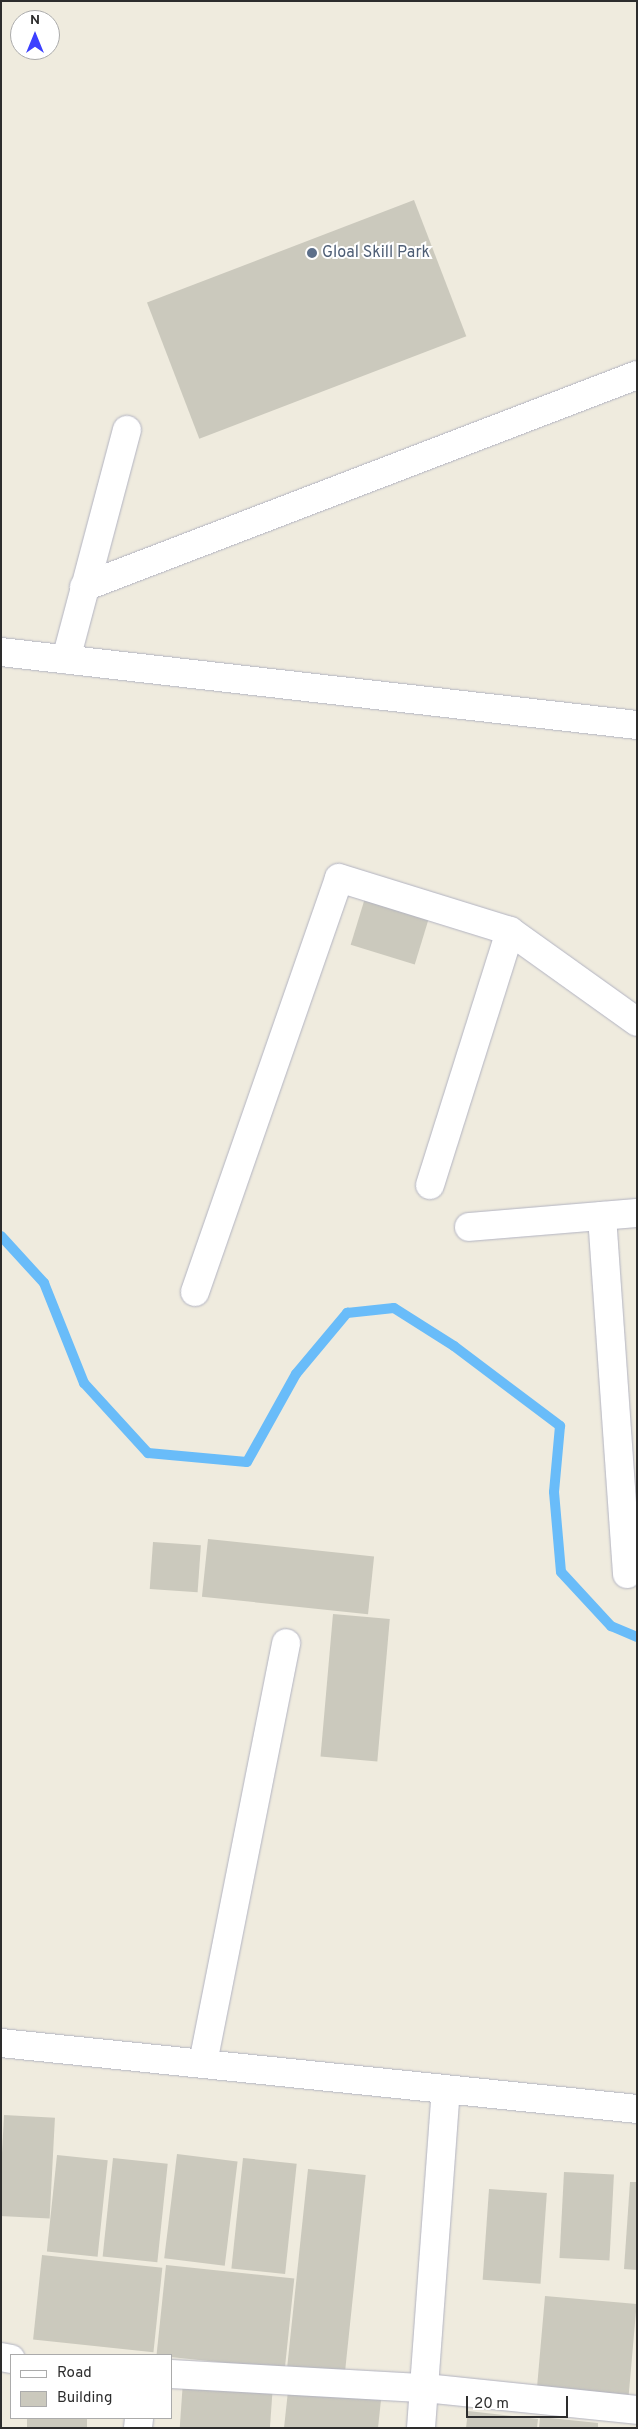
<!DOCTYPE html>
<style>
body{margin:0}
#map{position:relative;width:638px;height:2429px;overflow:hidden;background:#efebde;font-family:Overpass,sans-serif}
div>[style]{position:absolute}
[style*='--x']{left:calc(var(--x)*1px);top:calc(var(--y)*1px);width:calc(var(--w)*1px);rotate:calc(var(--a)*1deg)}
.stream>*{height:10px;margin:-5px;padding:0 5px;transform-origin:5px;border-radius:5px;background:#69bcf9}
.building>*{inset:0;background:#cbc9bd;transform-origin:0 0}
.roads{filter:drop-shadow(0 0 1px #b2b3c1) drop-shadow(0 0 1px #b2b3c1)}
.minor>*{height:28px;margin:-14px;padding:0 14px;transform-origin:14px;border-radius:14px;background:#fff}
.dots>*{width:14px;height:14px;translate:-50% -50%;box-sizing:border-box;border:2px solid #fff;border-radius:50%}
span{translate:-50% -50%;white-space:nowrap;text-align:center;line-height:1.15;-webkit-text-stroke:4px #fff;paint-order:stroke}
.service-label{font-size:16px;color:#4e5e75}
.left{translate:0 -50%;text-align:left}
.frame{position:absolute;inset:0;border:2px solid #2d2d2d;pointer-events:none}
.legend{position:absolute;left:10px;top:2354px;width:162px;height:65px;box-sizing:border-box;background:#fff;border:1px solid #ababab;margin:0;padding:6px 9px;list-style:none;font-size:15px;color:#2d2d2d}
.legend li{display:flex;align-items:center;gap:10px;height:25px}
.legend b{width:25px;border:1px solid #ababab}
.north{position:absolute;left:10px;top:10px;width:50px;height:50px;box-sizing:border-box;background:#fff;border:1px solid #ababab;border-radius:50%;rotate:0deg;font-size:14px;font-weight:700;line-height:20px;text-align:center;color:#2d2d2d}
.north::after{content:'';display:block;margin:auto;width:18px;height:22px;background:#3c40ff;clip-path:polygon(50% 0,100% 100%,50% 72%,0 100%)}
.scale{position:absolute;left:466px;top:2396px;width:102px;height:22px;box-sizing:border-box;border:2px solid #2d2d2d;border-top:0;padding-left:6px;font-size:15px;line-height:18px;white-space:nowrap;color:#2d2d2d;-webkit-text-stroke:4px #fff;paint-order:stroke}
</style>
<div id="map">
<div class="stream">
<div style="--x:1;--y:1236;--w:64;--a:47.5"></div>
<div style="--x:44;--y:1283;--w:108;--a:68.2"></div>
<div style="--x:84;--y:1383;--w:95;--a:47.6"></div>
<div style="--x:148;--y:1453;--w:99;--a:5.2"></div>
<div style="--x:247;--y:1462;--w:101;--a:-60.9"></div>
<div style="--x:296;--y:1374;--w:80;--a:-50.1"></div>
<div style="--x:347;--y:1313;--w:47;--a:-6.1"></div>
<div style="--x:394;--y:1308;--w:71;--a:32.3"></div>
<div style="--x:454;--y:1346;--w:133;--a:37"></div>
<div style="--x:560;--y:1426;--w:66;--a:95.2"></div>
<div style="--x:554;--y:1492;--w:80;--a:85"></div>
<div style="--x:561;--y:1572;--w:74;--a:47.2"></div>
<div style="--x:611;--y:1626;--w:28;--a:23"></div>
</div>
<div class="building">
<div style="left:414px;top:200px;width:146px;height:286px;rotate:69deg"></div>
<div style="left:365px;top:898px;width:67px;height:49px;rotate:17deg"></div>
<div style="left:208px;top:1539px;width:167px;height:58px;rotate:6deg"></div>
<div style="left:153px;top:1542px;width:48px;height:47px;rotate:4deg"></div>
<div style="left:333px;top:1614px;width:57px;height:143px;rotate:5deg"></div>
<div style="left:4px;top:2115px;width:51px;height:101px;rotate:3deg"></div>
<div style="left:177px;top:2154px;width:61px;height:105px;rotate:7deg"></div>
<div style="left:57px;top:2155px;width:51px;height:97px;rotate:6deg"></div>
<div style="left:113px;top:2158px;width:55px;height:99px;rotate:6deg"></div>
<div style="left:243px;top:2158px;width:54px;height:111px;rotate:6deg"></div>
<div style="left:308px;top:2169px;width:58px;height:202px;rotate:6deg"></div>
<div style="left:564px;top:2172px;width:50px;height:86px;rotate:3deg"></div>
<div style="clip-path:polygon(630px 2182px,637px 2182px,637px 2270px,624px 2269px)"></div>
<div style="left:489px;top:2189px;width:58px;height:91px;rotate:4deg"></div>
<div style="left:42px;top:2255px;width:121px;height:85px;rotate:6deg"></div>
<div style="left:166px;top:2265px;width:129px;height:91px;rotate:6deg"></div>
<div style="left:545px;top:2296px;width:92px;height:98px;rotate:5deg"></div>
<div style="left:183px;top:2381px;width:90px;height:47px;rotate:4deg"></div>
<div style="clip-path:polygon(288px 2391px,381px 2400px,378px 2428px,284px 2428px)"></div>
<div style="clip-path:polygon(468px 2411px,538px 2419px,537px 2428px,466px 2428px)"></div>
<div style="clip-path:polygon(540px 2417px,598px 2423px,598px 2428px,539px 2428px)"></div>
<div style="left:27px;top:2418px;width:60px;height:10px"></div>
</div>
<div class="roads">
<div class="minor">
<div style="--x:84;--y:587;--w:592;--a:-20.97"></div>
<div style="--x:1;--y:652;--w:640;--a:6.55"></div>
<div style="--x:66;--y:659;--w:237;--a:-75.1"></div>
<div style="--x:430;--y:1185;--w:266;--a:-72.5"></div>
<div style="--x:602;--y:1216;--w:359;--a:86"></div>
<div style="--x:469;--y:1227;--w:169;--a:-4.8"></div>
<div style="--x:195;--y:1292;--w:438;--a:-70.8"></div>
<div style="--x:339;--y:878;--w:179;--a:17.2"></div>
<div style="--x:510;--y:931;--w:156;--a:35.6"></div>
<div style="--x:1;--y:2043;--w:639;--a:5.92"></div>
<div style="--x:203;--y:2063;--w:428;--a:-78.8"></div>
<div style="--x:1;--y:2357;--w:10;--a:11"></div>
<div style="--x:171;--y:2374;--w:254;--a:3.2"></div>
<div style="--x:425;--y:2388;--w:213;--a:5.9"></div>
<div style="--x:138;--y:2428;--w:10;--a:-84"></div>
<div style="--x:421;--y:2428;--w:339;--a:-85.8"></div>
</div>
</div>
<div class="dots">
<div style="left:312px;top:253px;background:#5c6f8a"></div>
</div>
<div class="service-label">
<span class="left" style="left:322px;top:253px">Gloal Skill Park</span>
</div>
<div class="frame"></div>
<ul class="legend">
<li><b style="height:6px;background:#fff"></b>Road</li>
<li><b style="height:14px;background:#cbc9bd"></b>Building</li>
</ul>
<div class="north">N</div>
<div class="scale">20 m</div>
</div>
